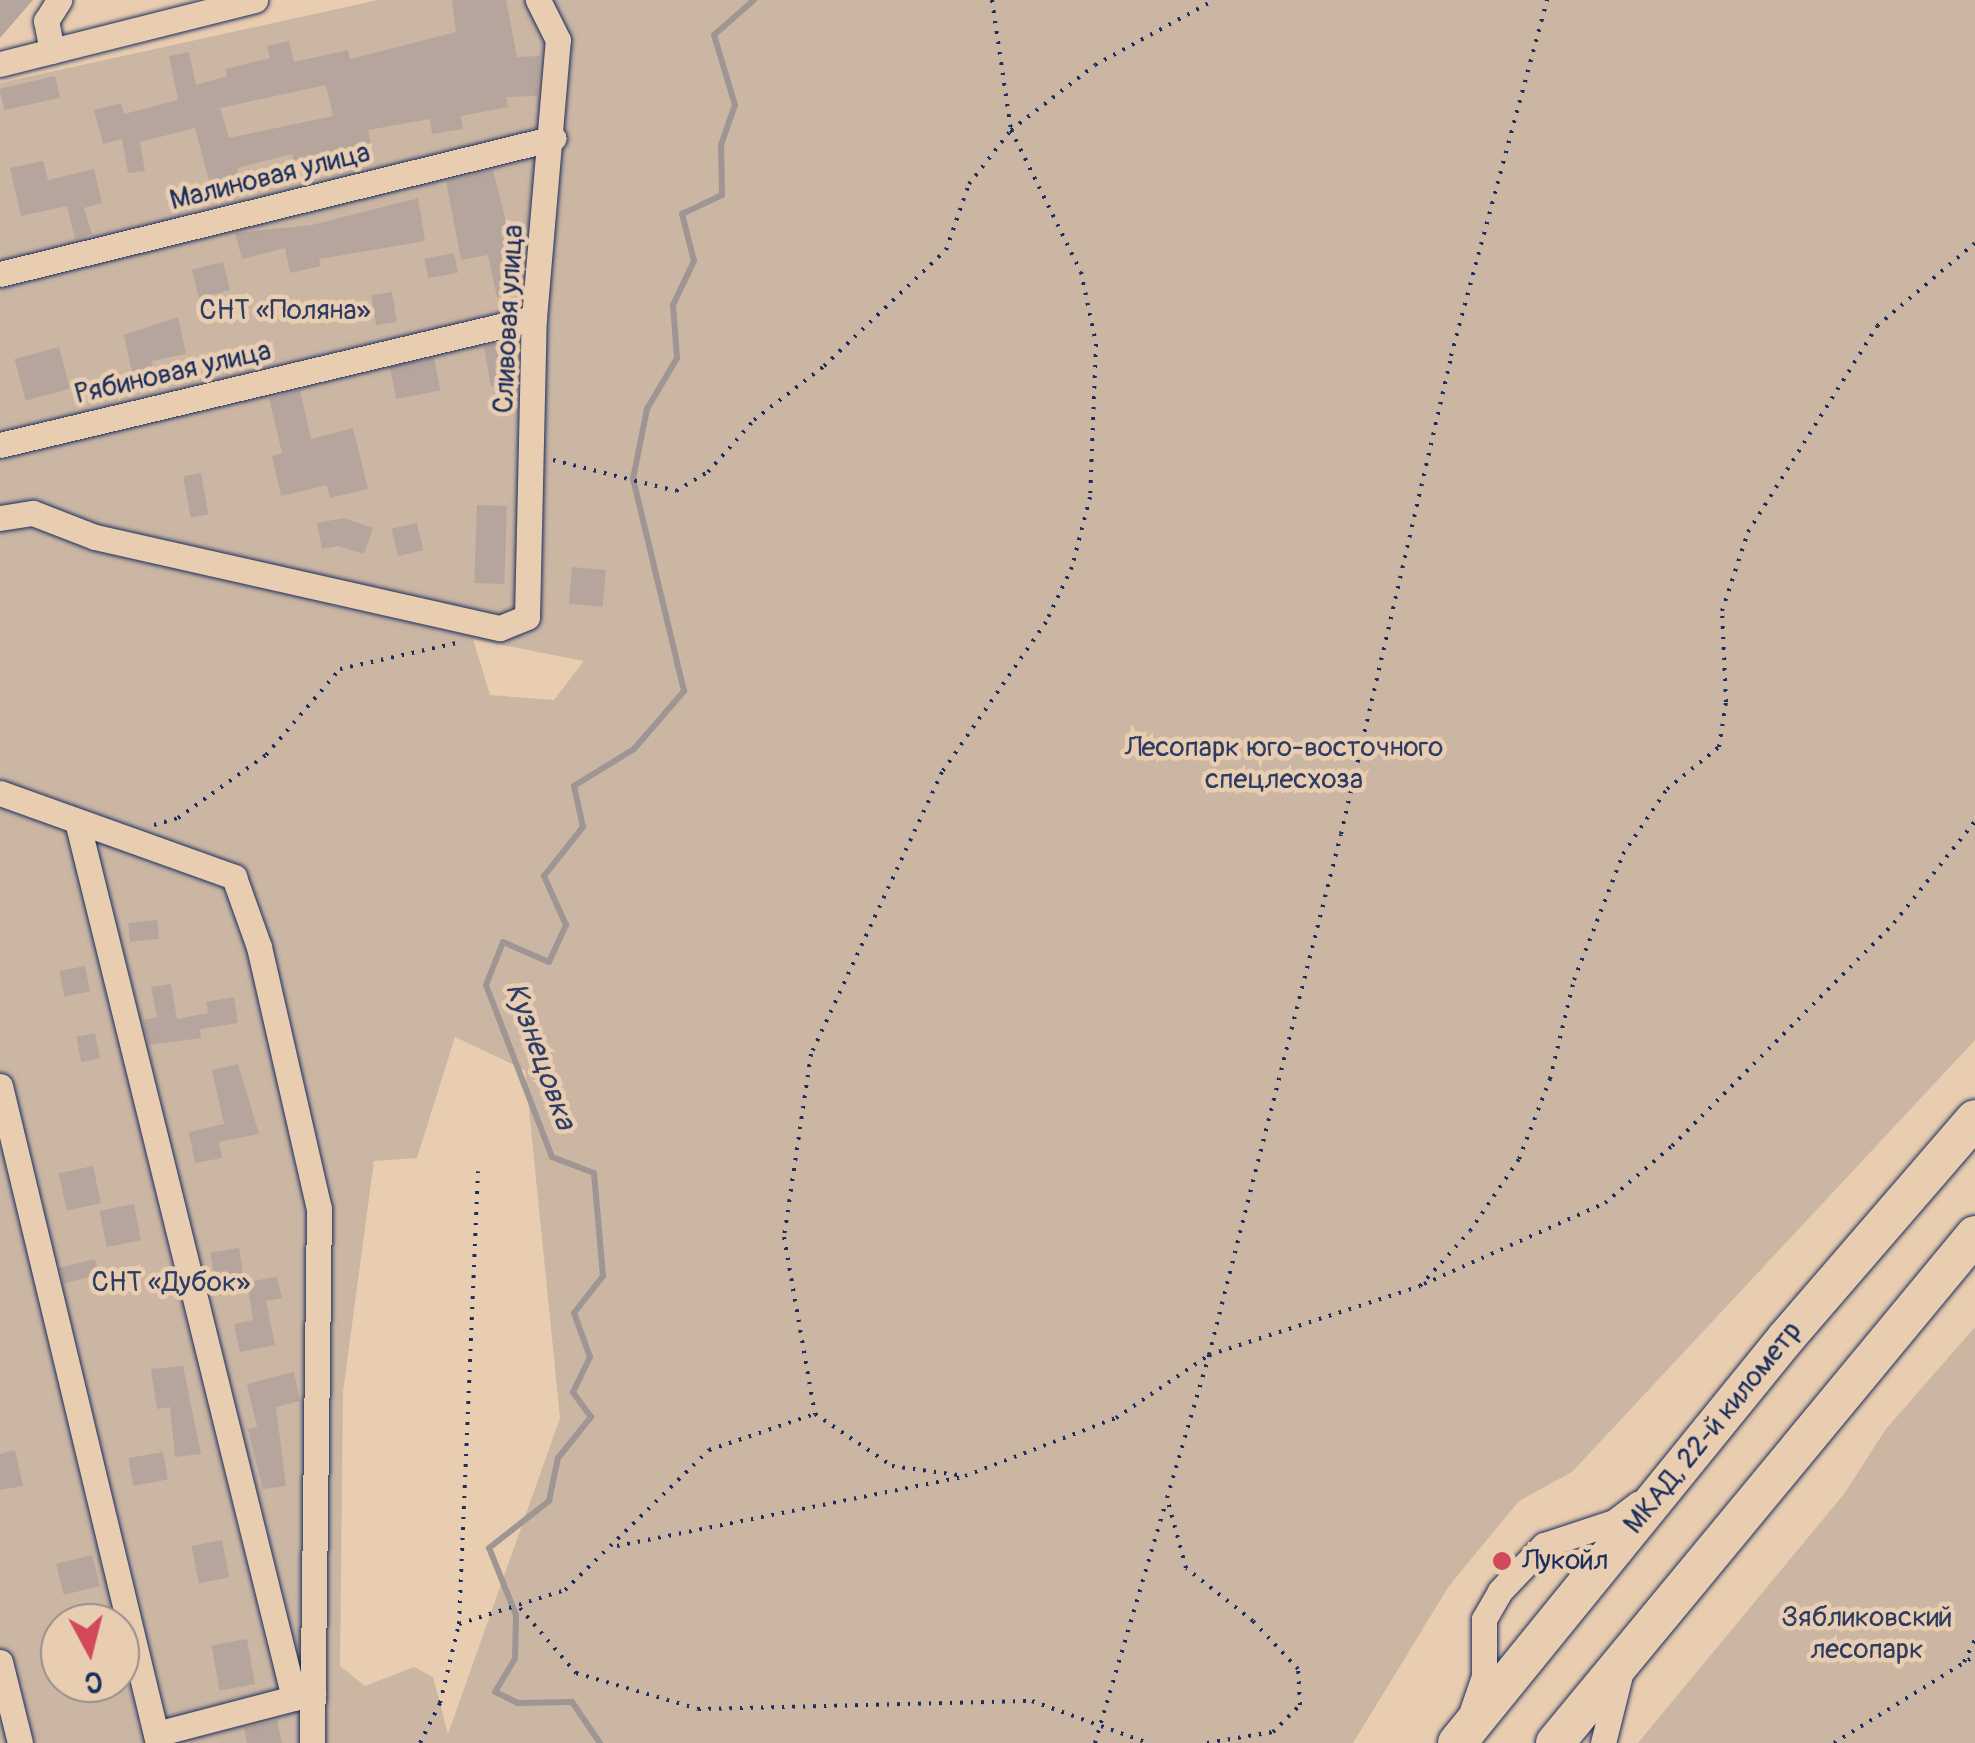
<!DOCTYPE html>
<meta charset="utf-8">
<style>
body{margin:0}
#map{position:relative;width:1975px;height:1743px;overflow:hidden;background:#e9cdb0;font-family:Pangolin,sans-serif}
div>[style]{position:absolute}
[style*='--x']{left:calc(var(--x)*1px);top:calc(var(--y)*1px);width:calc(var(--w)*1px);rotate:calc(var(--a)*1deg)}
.green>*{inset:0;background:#cbb6a4}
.stream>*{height:6px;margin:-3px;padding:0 3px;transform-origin:3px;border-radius:3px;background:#9f9592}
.building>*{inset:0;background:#b6a59c;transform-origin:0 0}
.path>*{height:4px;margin-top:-2px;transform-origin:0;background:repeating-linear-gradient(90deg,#1b2f5e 0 2.5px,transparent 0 10.5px)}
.roads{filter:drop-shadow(0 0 2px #1b2f5e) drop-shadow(0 0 2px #1b2f5e)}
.minor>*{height:25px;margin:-12.5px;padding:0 12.5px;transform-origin:12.5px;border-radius:12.5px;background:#e9cdb0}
.highway>*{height:38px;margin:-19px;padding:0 19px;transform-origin:19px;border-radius:19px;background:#e9cdb0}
.dots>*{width:28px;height:28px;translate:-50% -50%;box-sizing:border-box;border:5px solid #e9cdb0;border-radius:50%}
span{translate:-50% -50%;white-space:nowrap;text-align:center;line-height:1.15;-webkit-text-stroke:9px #e9cdb0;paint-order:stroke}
.street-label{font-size:28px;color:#1b2f5e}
.park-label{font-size:28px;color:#2d3c65}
.poi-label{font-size:28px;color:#1b2f5e}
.left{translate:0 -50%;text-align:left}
.water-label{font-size:30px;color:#2f3e66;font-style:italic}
.north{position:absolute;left:40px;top:1603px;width:100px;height:100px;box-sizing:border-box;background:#e9cdb0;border:2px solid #978e8f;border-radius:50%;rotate:173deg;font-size:28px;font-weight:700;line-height:40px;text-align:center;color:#1b2f5e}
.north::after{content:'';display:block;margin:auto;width:35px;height:45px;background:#d1495b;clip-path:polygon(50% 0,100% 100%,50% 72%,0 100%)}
</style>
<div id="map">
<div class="green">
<div style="clip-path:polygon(evenodd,378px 0,1975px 0,1975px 1040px,1572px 1472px,1519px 1501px,1449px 1586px,1353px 1743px,0 1743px,0 83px,378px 0,473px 639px,583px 661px,583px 662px,554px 700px,490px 695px,473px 639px,378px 0,455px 1037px,525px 1070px,560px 1418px,448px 1734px,433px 1677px,414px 1667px,365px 1686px,340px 1666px,343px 1392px,374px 1161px,417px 1158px,455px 1037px,378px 0,60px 1623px,120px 1623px,120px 1683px,60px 1683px,60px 1623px)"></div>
<div style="clip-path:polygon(1975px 1327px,1975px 1743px,1638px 1743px,1844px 1494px,1886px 1429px)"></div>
</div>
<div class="stream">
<div style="--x:600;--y:1743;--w:50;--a:-124.3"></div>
<div style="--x:572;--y:1702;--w:54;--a:178.9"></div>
<div style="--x:518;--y:1703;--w:25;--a:-154"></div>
<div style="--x:495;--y:1692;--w:39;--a:-59"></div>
<div style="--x:515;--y:1659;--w:44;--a:-88.7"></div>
<div style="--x:516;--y:1615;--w:72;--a:-111.9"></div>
<div style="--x:489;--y:1548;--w:76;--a:-38.1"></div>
<div style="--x:549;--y:1501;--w:44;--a:-78.2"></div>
<div style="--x:558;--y:1458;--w:53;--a:-51.2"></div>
<div style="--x:591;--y:1417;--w:31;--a:-126"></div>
<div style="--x:573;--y:1392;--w:39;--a:-64"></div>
<div style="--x:590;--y:1357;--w:47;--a:-110"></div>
<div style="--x:574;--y:1313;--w:47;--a:-51.9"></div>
<div style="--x:603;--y:1276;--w:103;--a:-95"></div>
<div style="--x:594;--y:1173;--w:45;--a:-159.1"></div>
<div style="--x:552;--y:1157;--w:184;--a:-111"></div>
<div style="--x:486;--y:985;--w:46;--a:-68.4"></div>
<div style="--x:503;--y:942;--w:50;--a:23.5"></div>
<div style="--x:549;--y:962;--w:41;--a:-65.3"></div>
<div style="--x:566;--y:925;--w:54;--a:-114.2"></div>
<div style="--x:544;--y:876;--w:63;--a:-51.5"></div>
<div style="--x:583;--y:827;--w:42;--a:-102.4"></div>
<div style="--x:574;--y:786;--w:70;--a:-31.7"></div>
<div style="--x:634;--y:749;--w:77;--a:-49.2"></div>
<div style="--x:684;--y:691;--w:218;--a:-103.5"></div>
<div style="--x:633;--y:479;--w:71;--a:-78.7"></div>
<div style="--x:647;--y:409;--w:59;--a:-59.5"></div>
<div style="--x:677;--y:358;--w:53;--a:-94.3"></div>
<div style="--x:673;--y:305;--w:49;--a:-64.5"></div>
<div style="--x:694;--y:261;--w:49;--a:-104.3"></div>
<div style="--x:682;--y:214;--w:44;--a:-25.4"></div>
<div style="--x:722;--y:195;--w:50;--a:-91.1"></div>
<div style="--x:721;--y:145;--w:42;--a:-70.7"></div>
<div style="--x:735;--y:105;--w:73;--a:-106.7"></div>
<div style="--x:714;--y:35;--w:53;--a:-41.2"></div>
</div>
<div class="building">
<div style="clip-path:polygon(0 0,33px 0,0 38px)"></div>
<div style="clip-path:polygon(evenodd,452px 0,506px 0,517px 57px,540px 56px,537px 96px,506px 97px,508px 107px,461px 116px,463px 129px,432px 134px,430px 119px,368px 130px,373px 153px,339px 161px,336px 151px,294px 161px,292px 154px,237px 168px,240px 181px,211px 188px,195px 128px,140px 142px,145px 171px,128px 173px,122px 139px,103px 144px,94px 110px,121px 103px,124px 114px,178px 100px,169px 56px,189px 52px,196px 85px,227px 76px,225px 69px,270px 58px,267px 46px,289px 41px,294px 62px,348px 50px,350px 59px,456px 32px,452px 0,326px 85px,333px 116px,229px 138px,220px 108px,326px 85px)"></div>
<div style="left:55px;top:76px;width:22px;height:57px;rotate:77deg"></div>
<div style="clip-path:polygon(43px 161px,48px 180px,94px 169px,102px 203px,84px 208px,92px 234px,75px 239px,67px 206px,21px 216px,10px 168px)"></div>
<div style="clip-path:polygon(493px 170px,521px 282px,520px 292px,497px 297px,488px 255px,461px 260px,446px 181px)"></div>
<div style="clip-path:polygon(418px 198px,425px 241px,319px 259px,321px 266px,290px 273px,285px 248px,242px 259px,235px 233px,312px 225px)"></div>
<div style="left:454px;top:253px;width:20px;height:30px;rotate:79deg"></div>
<div style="left:223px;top:262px;width:29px;height:32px;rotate:76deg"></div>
<div style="left:392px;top:292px;width:30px;height:21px;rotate:81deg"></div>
<div style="clip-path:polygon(178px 317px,186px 354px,152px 361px,154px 372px,133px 377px,124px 335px)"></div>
<div style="clip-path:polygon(515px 339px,516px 382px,491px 387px,484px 347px)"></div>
<div style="left:59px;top:347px;width:43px;height:46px;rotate:75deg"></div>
<div style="left:434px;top:358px;width:33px;height:45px;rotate:79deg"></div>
<div style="clip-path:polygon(300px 390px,311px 439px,353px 428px,368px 489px,330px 498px,327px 485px,281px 496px,272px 456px,282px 453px,269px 398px)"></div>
<div style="left:201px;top:473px;width:42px;height:18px;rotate:80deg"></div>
<div style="left:477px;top:505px;width:30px;height:78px;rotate:2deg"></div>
<div style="clip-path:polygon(344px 518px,373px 528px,364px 554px,338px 546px,322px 549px,317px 523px)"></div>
<div style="left:417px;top:523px;width:28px;height:26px;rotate:77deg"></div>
<div style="left:572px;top:567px;width:34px;height:37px;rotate:5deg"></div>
<div style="left:157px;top:920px;width:19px;height:29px;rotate:84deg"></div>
<div style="left:85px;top:966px;width:26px;height:26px;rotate:79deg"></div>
<div style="clip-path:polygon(171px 984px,177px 1019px,208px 1013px,206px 1002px,234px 997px,238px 1023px,200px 1029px,201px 1038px,149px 1045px,143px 1020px,157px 1017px,151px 987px)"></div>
<div style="left:95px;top:1033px;width:26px;height:19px;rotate:79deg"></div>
<div style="clip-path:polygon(238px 1064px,259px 1134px,219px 1142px,222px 1158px,195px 1163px,189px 1132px,224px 1124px,212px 1070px)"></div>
<div style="left:93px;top:1166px;width:38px;height:35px;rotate:78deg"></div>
<div style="left:134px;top:1204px;width:37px;height:35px;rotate:79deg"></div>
<div style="left:239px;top:1248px;width:31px;height:29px;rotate:81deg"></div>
<div style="left:95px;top:1259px;width:16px;height:36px;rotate:76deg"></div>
<div style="clip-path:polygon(277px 1277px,282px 1298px,266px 1301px,275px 1345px,240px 1352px,234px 1324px,253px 1320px,247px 1282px)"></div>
<div style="clip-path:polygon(183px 1366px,201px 1454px,175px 1457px,170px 1407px,157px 1409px,151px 1369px)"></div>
<div style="clip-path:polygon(294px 1372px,300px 1401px,276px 1407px,286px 1486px,263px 1489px,248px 1429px,257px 1427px,247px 1384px)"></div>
<div style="clip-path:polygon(15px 1450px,23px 1486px,0 1490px,0 1454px)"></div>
<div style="left:163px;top:1452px;width:28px;height:35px;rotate:80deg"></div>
<div style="left:222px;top:1540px;width:38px;height:31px;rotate:79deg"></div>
<div style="left:92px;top:1555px;width:32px;height:37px;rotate:76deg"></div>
<div style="left:247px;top:1639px;width:46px;height:36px;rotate:80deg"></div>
<div style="clip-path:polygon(277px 1720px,282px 1743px,247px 1743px,244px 1728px)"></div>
</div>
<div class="path">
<div style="--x:992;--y:0;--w:131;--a:81.7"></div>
<div style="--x:1011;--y:130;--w:158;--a:63.8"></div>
<div style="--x:1081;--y:272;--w:74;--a:78.2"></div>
<div style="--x:1096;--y:344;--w:153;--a:92.2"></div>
<div style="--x:1090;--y:497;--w:72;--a:104.4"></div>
<div style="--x:1072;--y:567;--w:61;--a:115.3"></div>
<div style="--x:1046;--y:622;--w:183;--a:124.7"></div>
<div style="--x:942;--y:772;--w:311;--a:114.9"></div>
<div style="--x:811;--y:1054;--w:185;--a:98.4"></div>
<div style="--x:784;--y:1237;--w:180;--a:80.1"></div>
<div style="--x:815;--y:1414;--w:93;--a:34"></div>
<div style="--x:892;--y:1466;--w:74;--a:7.8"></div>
<div style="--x:965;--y:1476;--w:162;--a:-21"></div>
<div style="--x:1116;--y:1418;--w:112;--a:-34.1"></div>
<div style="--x:1209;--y:1355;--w:537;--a:-75.78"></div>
<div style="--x:1341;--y:834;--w:490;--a:-77"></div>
<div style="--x:1451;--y:356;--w:369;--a:-74.9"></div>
<div style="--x:553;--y:460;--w:127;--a:14.1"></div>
<div style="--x:676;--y:491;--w:37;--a:-31"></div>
<div style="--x:708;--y:472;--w:69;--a:-48.5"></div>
<div style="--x:754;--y:420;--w:88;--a:-37.6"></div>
<div style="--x:824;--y:366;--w:168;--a:-43.6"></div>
<div style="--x:946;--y:250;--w:70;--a:-70.8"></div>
<div style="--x:969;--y:184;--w:68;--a:-52.1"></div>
<div style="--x:1011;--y:130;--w:106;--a:-37.7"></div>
<div style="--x:1095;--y:65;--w:136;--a:-28.6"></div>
<div style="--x:154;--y:825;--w:25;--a:-16"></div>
<div style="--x:178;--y:818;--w:108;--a:-35.6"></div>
<div style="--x:266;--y:755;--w:113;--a:-49.3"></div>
<div style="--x:340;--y:669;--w:124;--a:-12.6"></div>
<div style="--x:1424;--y:1284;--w:198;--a:-24.1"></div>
<div style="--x:1605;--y:1203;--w:88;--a:-40.4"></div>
<div style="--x:1672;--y:1146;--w:315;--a:-45.1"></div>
<div style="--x:1894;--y:923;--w:130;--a:-51.5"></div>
<div style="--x:617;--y:1546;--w:351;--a:-11.3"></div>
<div style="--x:520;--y:1608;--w:86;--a:49.3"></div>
<div style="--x:576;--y:1673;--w:127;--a:16.4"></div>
<div style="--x:698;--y:1709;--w:334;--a:-1.4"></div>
<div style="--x:1032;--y:1701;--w:123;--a:19.9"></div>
<div style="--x:459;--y:1624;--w:111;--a:-17.8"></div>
<div style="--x:565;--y:1590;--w:201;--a:-44.2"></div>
<div style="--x:709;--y:1450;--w:112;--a:-18.8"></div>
<div style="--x:1964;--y:1662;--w:25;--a:-64"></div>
<div style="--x:420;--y:1743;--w:45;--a:-63.4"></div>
<div style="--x:440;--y:1703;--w:81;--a:-76.5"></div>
<div style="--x:459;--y:1624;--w:453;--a:-87.6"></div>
<div style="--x:1095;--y:1743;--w:251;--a:-73.6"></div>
<div style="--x:1207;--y:1743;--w:67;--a:-9.5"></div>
<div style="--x:1273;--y:1732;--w:38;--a:-45"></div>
<div style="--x:1300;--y:1705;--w:36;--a:-93"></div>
<div style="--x:1298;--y:1669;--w:66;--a:-133.2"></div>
<div style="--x:1253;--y:1621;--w:85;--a:-141.7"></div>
<div style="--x:1186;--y:1568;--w:73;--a:-105.2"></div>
<div style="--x:1167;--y:1498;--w:149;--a:-73.6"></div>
<div style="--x:1209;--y:1355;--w:222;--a:-18.1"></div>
<div style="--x:1420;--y:1286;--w:74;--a:-47.7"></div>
<div style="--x:1470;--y:1231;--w:87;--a:-55.8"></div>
<div style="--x:1519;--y:1159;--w:86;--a:-68.8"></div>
<div style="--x:1550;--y:1079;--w:102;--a:-76.4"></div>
<div style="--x:1574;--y:980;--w:135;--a:-68.7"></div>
<div style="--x:1623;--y:854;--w:78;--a:-55.9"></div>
<div style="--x:1667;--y:789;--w:67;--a:-38.9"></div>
<div style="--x:1719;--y:747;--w:46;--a:-81.2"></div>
<div style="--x:1726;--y:702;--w:91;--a:-92.5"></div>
<div style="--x:1722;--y:611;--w:83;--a:-71.8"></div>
<div style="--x:1748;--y:532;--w:243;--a:-57.9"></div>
<div style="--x:1877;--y:326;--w:128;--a:-40.3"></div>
<div style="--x:1834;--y:1743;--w:166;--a:-31.7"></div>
</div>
<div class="roads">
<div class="minor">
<div style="--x:52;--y:51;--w:31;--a:-101"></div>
<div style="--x:46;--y:21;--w:25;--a:-58"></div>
<div style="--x:0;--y:64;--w:263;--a:-14.1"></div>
<div style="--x:0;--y:274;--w:570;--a:-13.79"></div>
<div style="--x:0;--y:445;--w:549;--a:-13.38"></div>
<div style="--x:0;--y:518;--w:33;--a:-9"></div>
<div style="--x:33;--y:513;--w:66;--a:21.2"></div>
<div style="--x:95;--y:537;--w:415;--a:12.7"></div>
<div style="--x:500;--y:628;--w:29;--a:-22"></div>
<div style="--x:527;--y:617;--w:299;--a:-88.7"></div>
<div style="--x:534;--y:318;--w:279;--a:-85.1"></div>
<div style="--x:558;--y:40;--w:45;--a:-116.6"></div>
<div style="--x:0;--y:793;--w:249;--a:19.7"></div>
<div style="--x:234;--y:877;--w:74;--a:70.3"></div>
<div style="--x:259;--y:947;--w:268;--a:77.1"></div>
<div style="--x:319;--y:1208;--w:535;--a:90.75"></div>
<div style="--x:77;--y:821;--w:903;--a:76.1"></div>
<div style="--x:294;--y:1698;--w:20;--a:-15"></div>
<div style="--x:0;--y:1086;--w:676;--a:76.48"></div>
<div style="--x:0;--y:1662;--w:83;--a:76.1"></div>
<div style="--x:1472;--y:1711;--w:36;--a:-71"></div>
<div style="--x:1484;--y:1677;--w:58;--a:-90"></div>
<div style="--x:1484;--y:1619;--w:32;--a:-60"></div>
<div style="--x:1500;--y:1591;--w:64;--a:-46.3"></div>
<div style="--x:1544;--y:1545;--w:74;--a:-18.2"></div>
<div style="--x:1614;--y:1522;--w:31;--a:-37"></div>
<div style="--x:156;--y:1734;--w:143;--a:-14.6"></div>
<div style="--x:1603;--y:1743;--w:70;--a:-76"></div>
</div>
<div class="highway">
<div style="--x:1457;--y:1743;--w:522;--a:-50.91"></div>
<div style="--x:1786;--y:1338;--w:289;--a:-49.2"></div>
<div style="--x:1555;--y:1743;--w:659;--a:-50.42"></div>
</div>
</div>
<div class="dots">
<div style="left:1502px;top:1561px;background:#d1495b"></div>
</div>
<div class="street-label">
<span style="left:270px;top:177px;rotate:-14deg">Малиновая улица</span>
<span style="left:509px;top:319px;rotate:-87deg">Сливовая улица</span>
<span style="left:173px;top:373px;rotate:-13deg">Рябиновая улица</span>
<span style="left:1713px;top:1428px;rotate:-51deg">МКАД, 22-й километр</span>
</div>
<div class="park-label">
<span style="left:285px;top:311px">СНТ «Поляна»</span>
<span style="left:1284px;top:764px">Лесопарк юго-восточного<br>спецлесхоза</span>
<span style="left:171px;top:1283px">СНТ «Дубок»</span>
<span style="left:1867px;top:1634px">Зябликовский<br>лесопарк</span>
</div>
<div class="poi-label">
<span class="left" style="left:1522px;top:1561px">Лукойл</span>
</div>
<div class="water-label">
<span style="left:540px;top:1056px;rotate:70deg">Кузнецовка</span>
</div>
<div class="north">С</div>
</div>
